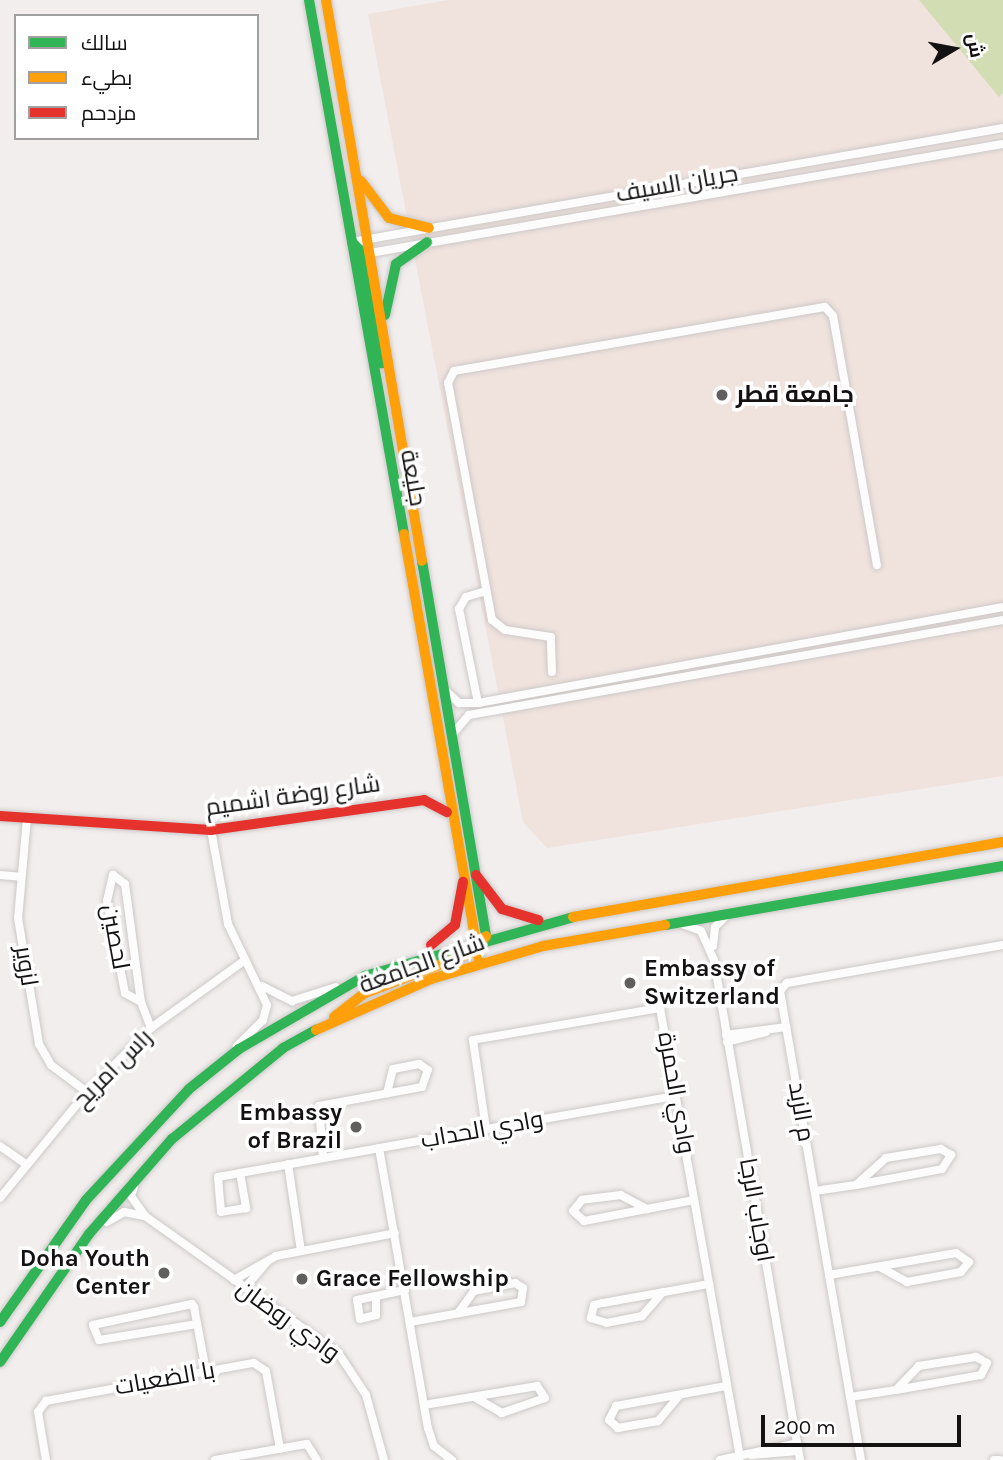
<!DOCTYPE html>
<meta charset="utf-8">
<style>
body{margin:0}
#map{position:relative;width:1003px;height:1460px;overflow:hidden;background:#f2eeed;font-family:Karla,Cairo,sans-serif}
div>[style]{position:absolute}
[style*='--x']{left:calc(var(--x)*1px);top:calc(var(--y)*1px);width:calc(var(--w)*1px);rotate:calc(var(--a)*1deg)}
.education>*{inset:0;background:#f0e2dd}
.green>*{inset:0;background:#d2ddb3}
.roads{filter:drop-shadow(0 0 2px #ccc9c8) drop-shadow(0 0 2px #ccc9c8)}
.street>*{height:8px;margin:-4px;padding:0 4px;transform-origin:4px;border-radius:4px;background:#fdfcfc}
.fast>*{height:10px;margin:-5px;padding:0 5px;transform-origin:5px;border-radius:5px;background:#30b455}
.slow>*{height:10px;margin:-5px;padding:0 5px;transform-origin:5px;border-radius:5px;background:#ff9f0a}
.jam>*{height:10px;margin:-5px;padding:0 5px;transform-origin:5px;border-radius:5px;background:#e5322d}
.dots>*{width:19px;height:19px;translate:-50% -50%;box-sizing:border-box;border:4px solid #fff;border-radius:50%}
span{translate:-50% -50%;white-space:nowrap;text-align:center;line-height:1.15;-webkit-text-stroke:7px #fff;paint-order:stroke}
.street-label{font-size:24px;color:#131111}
.poi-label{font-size:24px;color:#131111;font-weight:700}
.left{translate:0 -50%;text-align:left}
.right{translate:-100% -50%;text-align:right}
.legend{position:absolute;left:14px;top:14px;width:245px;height:126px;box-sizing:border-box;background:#fff;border:2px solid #a1a0a0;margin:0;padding:9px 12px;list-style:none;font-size:21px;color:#131111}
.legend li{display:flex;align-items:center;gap:14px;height:35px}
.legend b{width:35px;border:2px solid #a1a0a0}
.north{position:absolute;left:919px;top:14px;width:70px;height:70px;-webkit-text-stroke:5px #fff;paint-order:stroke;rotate:80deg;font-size:19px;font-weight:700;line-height:28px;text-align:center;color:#131111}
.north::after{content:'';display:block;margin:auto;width:24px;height:32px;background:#131111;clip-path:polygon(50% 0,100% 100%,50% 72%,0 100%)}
.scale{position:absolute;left:761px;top:1415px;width:200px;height:32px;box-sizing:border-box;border:4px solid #131111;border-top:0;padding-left:9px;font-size:21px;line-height:24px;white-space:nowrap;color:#131111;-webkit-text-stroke:5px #fff;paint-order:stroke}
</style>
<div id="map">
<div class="education">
<div style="clip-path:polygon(448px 0,1003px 0,1003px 776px,547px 848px,523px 822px,368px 14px)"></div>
</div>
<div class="green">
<div style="clip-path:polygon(919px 0,1003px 0,1003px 93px,999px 97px)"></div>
</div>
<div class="roads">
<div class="street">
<div style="--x:352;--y:242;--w:661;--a:-9.93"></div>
<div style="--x:364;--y:254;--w:648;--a:-9.77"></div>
<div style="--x:552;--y:672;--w:35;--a:-92"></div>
<div style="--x:551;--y:637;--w:47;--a:-171.3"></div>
<div style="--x:505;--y:630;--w:16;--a:-142"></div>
<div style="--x:492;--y:620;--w:241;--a:-100.5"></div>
<div style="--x:448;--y:383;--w:13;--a:-63"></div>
<div style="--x:454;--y:371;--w:376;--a:-9.8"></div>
<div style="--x:825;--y:307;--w:12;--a:48"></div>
<div style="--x:833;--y:316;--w:253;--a:80"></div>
<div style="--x:446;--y:691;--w:18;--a:43"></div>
<div style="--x:459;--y:703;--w:19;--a:0"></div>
<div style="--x:478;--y:703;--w:534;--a:-10.36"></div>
<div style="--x:478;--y:703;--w:96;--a:-101.4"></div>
<div style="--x:459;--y:609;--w:14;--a:-60"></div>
<div style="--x:466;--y:597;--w:21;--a:-17"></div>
<div style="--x:452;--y:735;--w:26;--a:-50"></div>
<div style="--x:469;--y:715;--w:542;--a:-10.09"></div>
<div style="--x:27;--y:818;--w:100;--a:95.1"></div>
<div style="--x:18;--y:918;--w:128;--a:80.5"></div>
<div style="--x:39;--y:1044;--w:24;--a:60"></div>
<div style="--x:51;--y:1065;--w:45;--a:36.9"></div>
<div style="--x:211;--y:830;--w:96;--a:79.7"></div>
<div style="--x:228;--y:924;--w:90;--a:64.3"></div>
<div style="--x:267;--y:1005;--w:16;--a:105"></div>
<div style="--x:263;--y:1020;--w:37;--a:135"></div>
<div style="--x:0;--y:875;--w:21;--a:5"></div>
<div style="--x:682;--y:924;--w:20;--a:20"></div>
<div style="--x:701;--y:931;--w:32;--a:66"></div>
<div style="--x:714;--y:960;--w:507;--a:80.24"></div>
<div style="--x:713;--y:946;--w:19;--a:-84"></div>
<div style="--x:715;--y:927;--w:17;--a:-45"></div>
<div style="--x:262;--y:986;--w:34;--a:27"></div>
<div style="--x:292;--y:1001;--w:46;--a:-17.7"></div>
<div style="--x:141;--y:1002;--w:18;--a:-151"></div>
<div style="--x:125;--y:993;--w:94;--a:-101.1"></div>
<div style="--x:107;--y:901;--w:27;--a:-77"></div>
<div style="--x:113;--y:875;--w:15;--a:37"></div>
<div style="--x:125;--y:884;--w:119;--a:82.3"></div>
<div style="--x:141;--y:1002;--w:28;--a:69"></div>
<div style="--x:726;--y:1035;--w:61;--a:-7.6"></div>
<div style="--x:727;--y:1042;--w:40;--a:-14.4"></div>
<div style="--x:486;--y:1129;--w:90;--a:-98.3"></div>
<div style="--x:473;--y:1040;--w:190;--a:-9.7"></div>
<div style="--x:660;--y:1008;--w:456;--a:79.9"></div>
<div style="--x:0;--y:1146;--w:29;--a:35"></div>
<div style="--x:379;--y:1148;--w:284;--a:80.1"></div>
<div style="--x:428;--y:1428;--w:19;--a:72"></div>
<div style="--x:434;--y:1446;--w:23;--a:38"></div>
<div style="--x:323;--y:1158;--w:52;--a:-94.4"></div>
<div style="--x:319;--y:1106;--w:105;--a:-10.5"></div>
<div style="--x:422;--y:1087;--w:18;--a:-71"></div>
<div style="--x:428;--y:1070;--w:11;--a:-146"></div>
<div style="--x:419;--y:1064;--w:26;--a:169"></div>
<div style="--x:393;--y:1069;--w:25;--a:104"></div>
<div style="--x:288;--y:1164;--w:88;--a:81.5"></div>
<div style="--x:240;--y:1173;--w:36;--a:80"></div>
<div style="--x:246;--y:1208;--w:25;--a:171"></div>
<div style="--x:221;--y:1212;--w:35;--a:-95"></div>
<div style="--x:218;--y:1177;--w:22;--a:-10"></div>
<div style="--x:240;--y:1173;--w:35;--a:-10"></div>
<div style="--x:274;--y:1167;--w:215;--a:-10.2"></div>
<div style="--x:486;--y:1129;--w:193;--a:-9.9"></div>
<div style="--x:134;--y:1187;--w:9;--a:108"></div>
<div style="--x:131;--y:1196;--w:24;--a:55"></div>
<div style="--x:145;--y:1216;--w:238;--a:35.4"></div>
<div style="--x:339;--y:1354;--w:49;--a:56.6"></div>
<div style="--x:366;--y:1395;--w:67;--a:74.5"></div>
<div style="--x:815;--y:1191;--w:41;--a:-8.3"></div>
<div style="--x:856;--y:1185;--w:87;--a:-10.5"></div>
<div style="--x:942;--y:1169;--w:17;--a:-57"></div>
<div style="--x:951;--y:1155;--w:12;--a:-149"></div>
<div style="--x:941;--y:1149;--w:56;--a:170.7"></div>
<div style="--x:886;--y:1158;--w:40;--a:138"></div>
<div style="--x:0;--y:1198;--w:137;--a:-50.6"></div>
<div style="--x:87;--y:1092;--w:91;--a:-45"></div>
<div style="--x:151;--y:1028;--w:116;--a:-35.9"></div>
<div style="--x:647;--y:1209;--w:30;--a:-152"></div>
<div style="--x:621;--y:1195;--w:39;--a:173"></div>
<div style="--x:582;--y:1200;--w:14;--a:129"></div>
<div style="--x:573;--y:1211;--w:15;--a:42"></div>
<div style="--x:584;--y:1221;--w:112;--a:-10.8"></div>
<div style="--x:107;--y:1222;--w:20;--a:-30"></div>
<div style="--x:124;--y:1212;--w:21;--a:11"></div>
<div style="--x:829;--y:1275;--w:129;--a:-9.8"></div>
<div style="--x:956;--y:1253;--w:16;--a:35"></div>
<div style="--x:969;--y:1262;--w:13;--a:129"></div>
<div style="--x:961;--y:1272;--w:55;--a:169.5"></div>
<div style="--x:907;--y:1282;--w:31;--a:-151"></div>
<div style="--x:234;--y:1280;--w:48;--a:-29.7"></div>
<div style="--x:276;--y:1256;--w:121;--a:-10.9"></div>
<div style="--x:245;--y:1288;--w:35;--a:-50"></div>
<div style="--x:663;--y:1292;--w:32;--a:131"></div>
<div style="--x:642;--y:1316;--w:36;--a:169"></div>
<div style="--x:607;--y:1323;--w:17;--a:-163"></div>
<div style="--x:591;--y:1318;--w:13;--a:-77"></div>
<div style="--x:594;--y:1305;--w:9;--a:-13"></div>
<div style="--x:603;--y:1303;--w:108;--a:-10.2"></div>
<div style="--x:376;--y:1296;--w:19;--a:90"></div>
<div style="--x:376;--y:1315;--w:16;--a:166"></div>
<div style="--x:360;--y:1319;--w:19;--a:-99"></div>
<div style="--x:357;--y:1300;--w:49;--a:-11.8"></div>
<div style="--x:410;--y:1322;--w:113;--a:-10.2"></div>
<div style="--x:521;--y:1302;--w:14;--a:-82"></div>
<div style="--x:523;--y:1288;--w:9;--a:-148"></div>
<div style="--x:515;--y:1283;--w:42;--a:169"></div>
<div style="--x:474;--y:1291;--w:27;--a:126"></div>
<div style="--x:197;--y:1324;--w:99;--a:170.7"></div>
<div style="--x:99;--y:1340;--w:16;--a:-112"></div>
<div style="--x:93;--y:1325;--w:101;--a:-12"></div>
<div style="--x:192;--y:1304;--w:4;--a:56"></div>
<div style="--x:194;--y:1307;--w:65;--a:79.4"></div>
<div style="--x:679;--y:1396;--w:33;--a:130"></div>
<div style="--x:658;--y:1421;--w:41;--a:170.1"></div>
<div style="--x:618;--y:1428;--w:12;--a:-138"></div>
<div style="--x:609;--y:1420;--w:16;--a:-63"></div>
<div style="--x:616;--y:1406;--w:112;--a:-10.3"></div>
<div style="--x:850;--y:1397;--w:47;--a:-8.7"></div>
<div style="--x:896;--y:1390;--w:86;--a:-10"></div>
<div style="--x:981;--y:1375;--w:13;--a:-63"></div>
<div style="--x:987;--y:1363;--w:13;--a:-151"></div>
<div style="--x:976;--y:1357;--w:58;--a:171"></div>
<div style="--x:919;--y:1366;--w:33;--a:134"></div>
<div style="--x:424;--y:1405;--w:115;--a:-9.5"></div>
<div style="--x:537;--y:1386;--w:14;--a:56"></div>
<div style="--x:545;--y:1398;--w:46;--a:160.8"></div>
<div style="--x:502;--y:1413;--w:32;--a:-150"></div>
<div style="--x:751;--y:1455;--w:47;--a:-4.9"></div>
<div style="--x:46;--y:1460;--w:49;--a:-99.5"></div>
<div style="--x:38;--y:1412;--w:14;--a:-54"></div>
<div style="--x:46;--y:1401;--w:211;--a:-10.4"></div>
<div style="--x:254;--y:1363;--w:14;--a:34"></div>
<div style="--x:266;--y:1371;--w:79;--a:79.8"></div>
<div style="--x:215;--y:1460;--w:93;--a:-9.9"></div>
<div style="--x:307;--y:1444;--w:19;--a:58"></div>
<div style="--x:720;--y:1460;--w:79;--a:-12.4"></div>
<div style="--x:861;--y:1460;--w:476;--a:-99.8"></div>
<div style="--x:780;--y:991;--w:11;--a:-49"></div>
<div style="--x:787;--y:983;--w:219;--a:-10"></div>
<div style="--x:994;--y:1460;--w:6;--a:0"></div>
</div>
<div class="fast">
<div style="--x:309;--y:0;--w:542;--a:79.91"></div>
<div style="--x:352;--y:242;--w:16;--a:47"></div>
<div style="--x:363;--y:254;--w:111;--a:80.1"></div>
<div style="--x:385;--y:315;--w:52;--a:-77.8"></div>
<div style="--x:396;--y:264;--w:38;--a:-35"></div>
<div style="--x:422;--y:561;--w:380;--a:80.3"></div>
<div style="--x:665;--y:925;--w:343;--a:-9.9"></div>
<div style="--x:0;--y:1322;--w:149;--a:-54.8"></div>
<div style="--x:86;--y:1200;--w:151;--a:-47.1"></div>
<div style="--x:189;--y:1089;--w:64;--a:-38.7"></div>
<div style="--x:239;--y:1049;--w:146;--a:-30.1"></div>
<div style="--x:365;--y:976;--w:216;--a:-15.8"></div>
<div style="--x:0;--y:1362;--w:156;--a:-55.2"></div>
<div style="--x:89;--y:1234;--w:126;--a:-48.9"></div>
<div style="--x:172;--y:1139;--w:144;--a:-39.3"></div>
<div style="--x:283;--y:1048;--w:38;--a:-29"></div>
</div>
<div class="slow">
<div style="--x:326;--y:0;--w:569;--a:80.29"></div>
<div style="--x:361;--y:181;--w:46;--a:52.9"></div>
<div style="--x:389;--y:218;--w:41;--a:14"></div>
<div style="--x:404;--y:534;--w:436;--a:80"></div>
<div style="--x:573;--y:917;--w:436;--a:-9.9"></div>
<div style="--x:334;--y:1017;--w:39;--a:-38"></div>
<div style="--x:365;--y:993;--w:119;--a:-20.7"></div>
<div style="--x:476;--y:951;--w:18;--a:-56"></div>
<div style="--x:316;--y:1030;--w:126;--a:-23.9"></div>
<div style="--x:431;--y:979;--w:117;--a:-16.4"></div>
<div style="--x:543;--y:946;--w:124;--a:-9.8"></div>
</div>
<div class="jam">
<div style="--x:0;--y:816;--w:211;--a:3.8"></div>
<div style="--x:211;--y:830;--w:215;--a:-8"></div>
<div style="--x:424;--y:800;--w:26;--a:28"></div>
<div style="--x:476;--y:875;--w:43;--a:52.6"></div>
<div style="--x:502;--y:909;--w:38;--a:17"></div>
<div style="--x:431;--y:945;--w:31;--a:-40"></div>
<div style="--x:455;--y:925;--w:44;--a:-79.5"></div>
</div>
</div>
<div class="dots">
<div style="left:722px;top:395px;background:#615e5e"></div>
<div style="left:630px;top:983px;background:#615e5e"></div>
<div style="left:356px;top:1127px;background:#615e5e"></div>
<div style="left:164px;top:1273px;background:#615e5e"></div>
<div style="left:302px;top:1279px;background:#615e5e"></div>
</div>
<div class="street-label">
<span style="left:677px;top:184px;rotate:-10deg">جريان السيف</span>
<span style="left:413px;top:478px;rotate:80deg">جليعة</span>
<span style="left:293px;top:796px;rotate:-8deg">شارع روضة اشميم</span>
<span style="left:115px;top:937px;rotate:80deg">لحصين</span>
<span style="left:422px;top:964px;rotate:-20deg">شارع الجامعة</span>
<span style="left:26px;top:966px;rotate:81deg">لزوير</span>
<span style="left:113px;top:1069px;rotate:-45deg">راس امريح</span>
<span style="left:676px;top:1093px;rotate:80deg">وادي الحمرة</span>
<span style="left:801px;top:1112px;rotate:80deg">م الزبد</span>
<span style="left:482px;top:1130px;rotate:-10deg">وادي الحداب</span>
<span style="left:756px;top:1210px;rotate:80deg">اوجاب الرجا</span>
<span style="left:288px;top:1321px;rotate:36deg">وادي روضان</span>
<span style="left:165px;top:1379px;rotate:-10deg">با الضعيات</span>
</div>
<div class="poi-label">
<span class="left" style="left:736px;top:395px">جامعة قطر</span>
<span class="left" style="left:644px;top:983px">Embassy of<br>Switzerland</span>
<span class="right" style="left:342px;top:1127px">Embassy<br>of Brazil</span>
<span class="right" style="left:150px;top:1273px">Doha Youth<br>Center</span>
<span class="left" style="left:316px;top:1279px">Grace Fellowship</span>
</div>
<ul class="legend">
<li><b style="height:9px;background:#30b455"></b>سالك</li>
<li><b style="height:9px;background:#ff9f0a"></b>بطيء</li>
<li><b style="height:9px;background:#e5322d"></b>مزدحم</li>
</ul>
<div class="north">ش</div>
<div class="scale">200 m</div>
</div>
